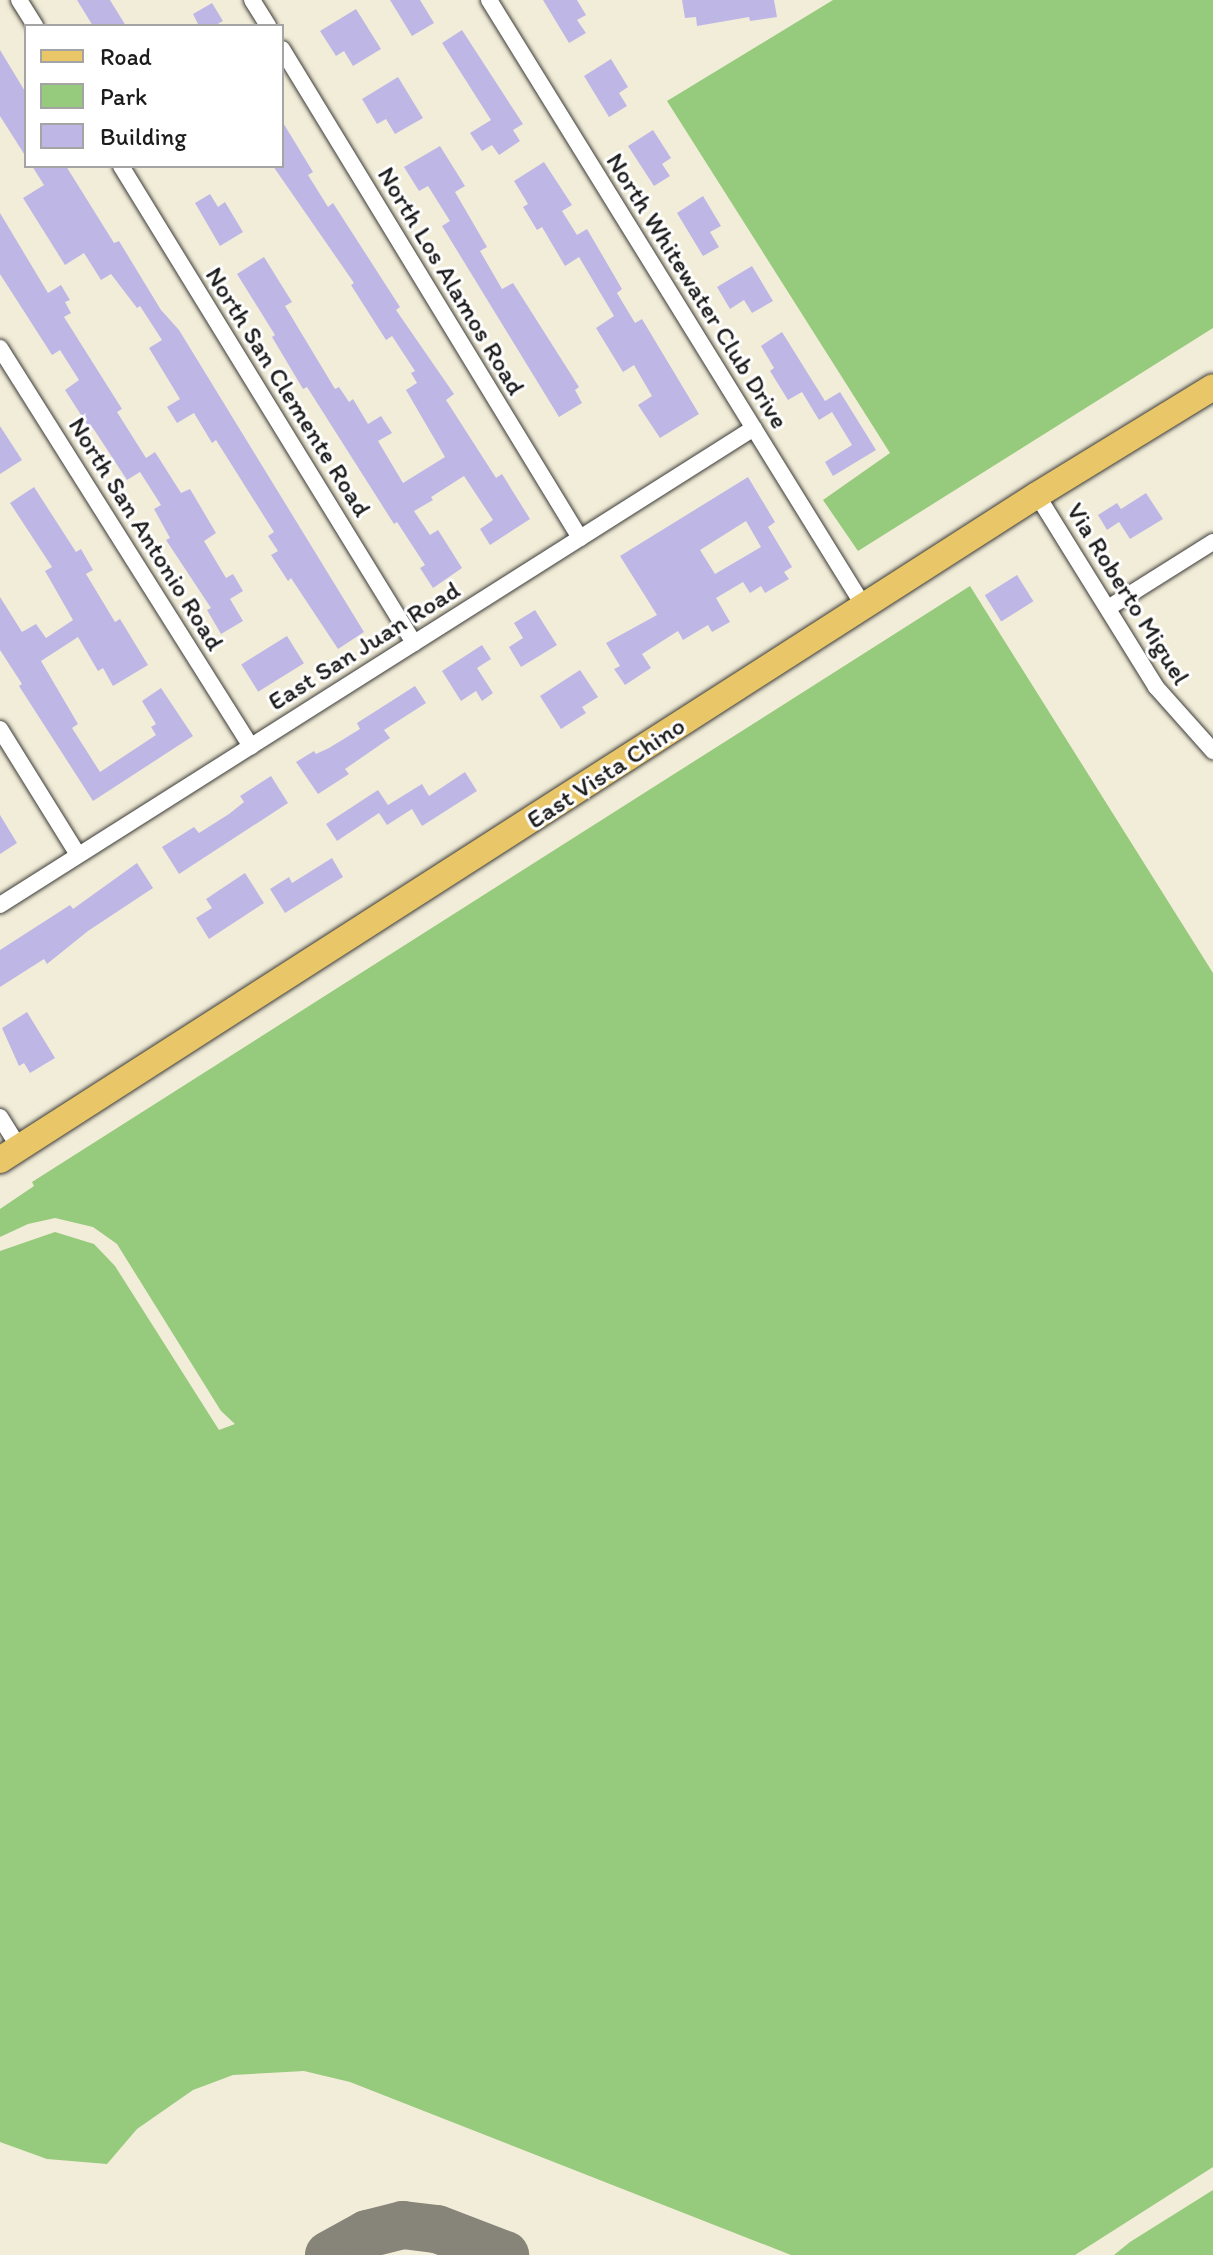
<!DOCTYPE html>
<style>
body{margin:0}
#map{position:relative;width:1213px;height:2255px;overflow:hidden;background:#f2edd8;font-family:Itim,sans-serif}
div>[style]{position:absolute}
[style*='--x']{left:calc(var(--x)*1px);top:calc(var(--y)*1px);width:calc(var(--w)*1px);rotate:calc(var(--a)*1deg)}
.green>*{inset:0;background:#96ca7c}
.taxiway>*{height:48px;margin:-24px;padding:0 24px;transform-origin:24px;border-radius:24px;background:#87847a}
.building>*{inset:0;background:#beb7e6;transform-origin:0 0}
.roads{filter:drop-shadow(0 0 2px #3c3b38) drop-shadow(0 0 2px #3c3b38)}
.street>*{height:16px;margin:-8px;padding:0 8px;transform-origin:8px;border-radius:8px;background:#fff}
.primary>*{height:26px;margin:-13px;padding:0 13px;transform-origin:13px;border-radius:13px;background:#e9c769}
span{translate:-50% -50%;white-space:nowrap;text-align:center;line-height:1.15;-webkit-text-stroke:6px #fff;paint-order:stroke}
.street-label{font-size:26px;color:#1c1c1c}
.legend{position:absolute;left:24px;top:24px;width:260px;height:144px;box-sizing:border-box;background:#fff;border:2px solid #a4a4a4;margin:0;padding:10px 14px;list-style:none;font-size:24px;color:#1c1c1c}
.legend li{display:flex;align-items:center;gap:16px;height:40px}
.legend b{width:40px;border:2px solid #a4a4a4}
</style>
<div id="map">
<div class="green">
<div style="clip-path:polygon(833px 0,1213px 0,1213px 328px,858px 551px,823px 500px,890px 453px,667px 101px)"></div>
<div style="clip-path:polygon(970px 586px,1213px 973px,1213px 2167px,1075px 2255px,791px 2255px,350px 2082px,304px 2071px,233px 2075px,193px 2090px,137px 2129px,107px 2164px,47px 2159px,0 2142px,0 1251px,55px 1232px,94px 1244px,115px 1266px,219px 1430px,235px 1424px,221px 1411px,117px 1244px,93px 1227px,55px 1218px,28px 1224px,0 1237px,0 1209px,34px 1186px,32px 1182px)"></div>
<div style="clip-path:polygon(1213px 2190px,1213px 2255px,1114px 2255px,1130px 2242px)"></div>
</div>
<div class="taxiway">
<div style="--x:329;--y:2255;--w:43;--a:-28.9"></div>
<div style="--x:367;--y:2234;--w:37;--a:-14"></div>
<div style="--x:403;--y:2225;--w:34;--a:7"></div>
<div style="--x:437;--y:2229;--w:73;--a:20.9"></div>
</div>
<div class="building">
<div style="clip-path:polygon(77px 0,110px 0,126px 26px,93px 26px)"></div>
<div style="clip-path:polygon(390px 0,420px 0,434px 23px,412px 36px)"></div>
<div style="clip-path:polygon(543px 0,577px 0,586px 15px,577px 20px,586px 33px,569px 43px)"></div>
<div style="clip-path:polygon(682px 0,774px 0,777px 17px,750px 21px,749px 17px,697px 26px,696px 17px,685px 18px)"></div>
<div style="clip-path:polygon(212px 3px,223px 21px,214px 26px,199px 26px,193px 14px)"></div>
<div style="clip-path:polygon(356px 9px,381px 49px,353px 66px,344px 51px,336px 56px,320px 31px)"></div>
<div style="clip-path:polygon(462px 30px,523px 124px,513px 130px,520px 141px,499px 155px,492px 145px,482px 151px,470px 133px,491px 120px,442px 43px)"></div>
<div style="clip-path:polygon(0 50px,26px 93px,26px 157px,0 116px)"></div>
<div style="clip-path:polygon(611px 59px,628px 87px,619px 93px,627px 106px,609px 117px,584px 76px)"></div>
<div style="clip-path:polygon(398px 77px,423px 118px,395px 134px,386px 119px,377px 124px,362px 99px)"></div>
<div style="clip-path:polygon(282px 121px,313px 172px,308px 175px,328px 207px,333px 203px,400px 307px,396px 310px,454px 394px,446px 400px,496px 478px,502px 474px,530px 519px,490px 545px,480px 529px,493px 520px,464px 476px,431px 497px,433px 500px,414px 511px,430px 535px,438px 530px,462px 568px,433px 588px,420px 568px,425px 565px,397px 522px,394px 524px,307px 387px,303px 389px,272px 337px,275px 335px,237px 274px,264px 257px,292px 302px,285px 306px,335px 389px,339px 387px,349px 402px,353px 399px,368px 424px,381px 416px,392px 433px,378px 441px,403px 483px,445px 457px,406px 390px,417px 383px,411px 373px,415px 371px,392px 336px,386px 340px,351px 285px,354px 283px,273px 166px,282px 166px)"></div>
<div style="clip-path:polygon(653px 130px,671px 158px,662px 164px,670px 176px,654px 186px,628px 146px)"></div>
<div style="clip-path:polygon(440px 146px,465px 186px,455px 192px,487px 247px,480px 251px,502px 289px,513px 283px,579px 387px,575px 390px,582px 403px,559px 417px,442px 226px,450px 221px,428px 186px,419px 191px,404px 167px)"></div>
<div style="clip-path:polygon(544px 162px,572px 205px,562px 211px,577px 235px,587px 229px,622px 289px,617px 293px,635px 323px,642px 319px,699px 414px,660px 438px,638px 405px,652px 396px,634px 365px,623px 372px,596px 328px,614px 316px,579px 257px,565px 266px,542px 227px,537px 230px,523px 207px,528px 204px,514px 181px)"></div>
<div style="clip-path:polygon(32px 166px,66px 166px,114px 243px,119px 241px,161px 310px,179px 330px,364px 632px,338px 649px,291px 578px,288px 581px,271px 555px,278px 551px,268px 536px,274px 532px,216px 440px,212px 443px,194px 413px,177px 423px,167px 407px,180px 399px,149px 348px,162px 340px,140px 306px,137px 308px,111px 274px,101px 280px,84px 253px,65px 265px,23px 198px,44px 185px)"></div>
<div style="clip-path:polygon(210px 194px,218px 207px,225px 202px,243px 232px,220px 246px,195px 203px)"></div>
<div style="clip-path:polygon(703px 196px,721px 226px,710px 232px,719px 247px,703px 256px,677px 213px)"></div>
<div style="clip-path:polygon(0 213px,48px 293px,61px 285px,70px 300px,65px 302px,71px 313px,64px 317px,122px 409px,117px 412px,146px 458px,155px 452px,181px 493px,190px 489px,216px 533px,204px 541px,226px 578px,233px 574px,243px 591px,230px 599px,243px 621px,221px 634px,207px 610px,211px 608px,166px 540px,170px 538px,154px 509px,161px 505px,140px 472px,127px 480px,93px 428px,90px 429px,65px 390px,79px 380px,60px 350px,52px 355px,0 274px)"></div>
<div style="clip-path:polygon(752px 266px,773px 301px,752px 313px,744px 300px,730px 309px,717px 287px)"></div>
<div style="clip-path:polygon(782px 332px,825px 401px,840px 392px,876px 450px,833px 476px,825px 462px,852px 445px,832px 412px,819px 420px,802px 392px,788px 400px,770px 371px,774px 368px,761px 346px)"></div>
<div style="clip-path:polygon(0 426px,22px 460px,0 474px)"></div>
<div style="clip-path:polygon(evenodd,748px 477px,775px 522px,768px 527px,792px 567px,784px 572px,789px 579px,765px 593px,761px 586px,750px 593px,743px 582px,716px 598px,730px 622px,712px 632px,708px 625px,683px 640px,678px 631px,642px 654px,651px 668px,625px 685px,614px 669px,620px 666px,606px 643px,657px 615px,620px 556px,748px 477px,746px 521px,761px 547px,715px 574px,700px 550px,746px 521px)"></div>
<div style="clip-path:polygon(34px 487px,76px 552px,81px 549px,93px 570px,86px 574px,115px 622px,120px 619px,148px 665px,113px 686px,103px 668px,98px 671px,78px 637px,41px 661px,78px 724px,72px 728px,100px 772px,156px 735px,151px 727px,156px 724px,142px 701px,161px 688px,193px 736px,93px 801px,19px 686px,22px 684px,0 650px,0 597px,22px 632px,36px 624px,46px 638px,73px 620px,45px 571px,52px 567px,10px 503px)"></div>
<div style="clip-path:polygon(1146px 493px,1163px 519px,1130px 539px,1119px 522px,1107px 530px,1098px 515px,1117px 503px,1121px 509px)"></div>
<div style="left:1017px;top:575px;width:31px;height:38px;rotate:58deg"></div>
<div style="clip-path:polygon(535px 610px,557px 645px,521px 667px,509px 647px,523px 638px,514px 623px)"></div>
<div style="left:287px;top:636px;width:32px;height:54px;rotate:58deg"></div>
<div style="clip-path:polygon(482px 645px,491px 659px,477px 668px,493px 693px,482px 701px,476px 691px,461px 701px,442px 671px)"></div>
<div style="clip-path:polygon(580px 670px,598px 697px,582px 707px,586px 713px,561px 729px,540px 696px)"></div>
<div style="clip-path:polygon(415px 686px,426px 703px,384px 730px,390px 738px,345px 769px,349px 774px,318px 794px,296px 762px,314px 751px,316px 754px,329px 748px,360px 729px,357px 723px)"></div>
<div style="clip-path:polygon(465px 772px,477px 791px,422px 826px,412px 809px,387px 825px,379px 813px,337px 841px,326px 824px,378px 790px,388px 805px,422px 784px,429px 796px)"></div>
<div style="clip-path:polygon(271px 776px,288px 803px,179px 874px,162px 847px,194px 827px,199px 833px,229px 814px,244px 802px,240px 796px)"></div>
<div style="clip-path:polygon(0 815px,17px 843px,0 854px)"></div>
<div style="clip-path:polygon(332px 858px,343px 877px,285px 913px,270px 889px,289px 877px,292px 883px)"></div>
<div style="clip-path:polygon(137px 863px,153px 888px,88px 931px,47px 964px,44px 959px,0 987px,0 950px,70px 905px,73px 909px)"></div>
<div style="clip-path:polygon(245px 873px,264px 903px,209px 939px,196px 918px,212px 908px,206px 899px)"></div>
<div style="clip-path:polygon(27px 1012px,55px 1058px,30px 1073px,24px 1063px,19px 1066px,2px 1028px)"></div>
</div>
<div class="roads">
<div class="street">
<div style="--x:19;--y:0;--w:31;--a:58"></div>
<div style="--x:252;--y:0;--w:31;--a:58"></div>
<div style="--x:489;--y:0;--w:715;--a:58.27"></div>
<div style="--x:282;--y:49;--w:573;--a:58.64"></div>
<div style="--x:121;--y:166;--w:560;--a:58.44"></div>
<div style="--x:0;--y:348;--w:471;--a:57.8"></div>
<div style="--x:1037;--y:495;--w:226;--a:58.2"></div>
<div style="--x:1156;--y:687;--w:86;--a:48.3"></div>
<div style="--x:1108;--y:608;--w:124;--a:-32.2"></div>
<div style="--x:0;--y:729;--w:148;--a:58.2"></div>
<div style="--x:0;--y:905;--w:892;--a:-32.32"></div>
<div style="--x:0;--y:1117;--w:36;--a:58"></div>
</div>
<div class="primary">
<div style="--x:0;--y:1160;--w:1232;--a:-32.67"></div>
<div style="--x:1037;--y:495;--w:206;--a:-31.5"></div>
</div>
</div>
<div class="street-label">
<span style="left:451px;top:281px;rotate:59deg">North Los Alamos Road</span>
<span style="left:697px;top:291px;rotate:58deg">North Whitewater Club Drive</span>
<span style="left:288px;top:392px;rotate:58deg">North San Clemente Road</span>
<span style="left:146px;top:534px;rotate:58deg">North San Antonio Road</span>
<span style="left:1128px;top:594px;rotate:58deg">Via Roberto Miguel</span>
<span style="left:364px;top:646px;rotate:-32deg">East San Juan Road</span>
<span style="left:606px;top:773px;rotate:-33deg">East Vista Chino</span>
</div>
<ul class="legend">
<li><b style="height:10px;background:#e9c769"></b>Road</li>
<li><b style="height:22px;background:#96ca7c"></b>Park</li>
<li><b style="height:22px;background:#beb7e6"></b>Building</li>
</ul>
</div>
